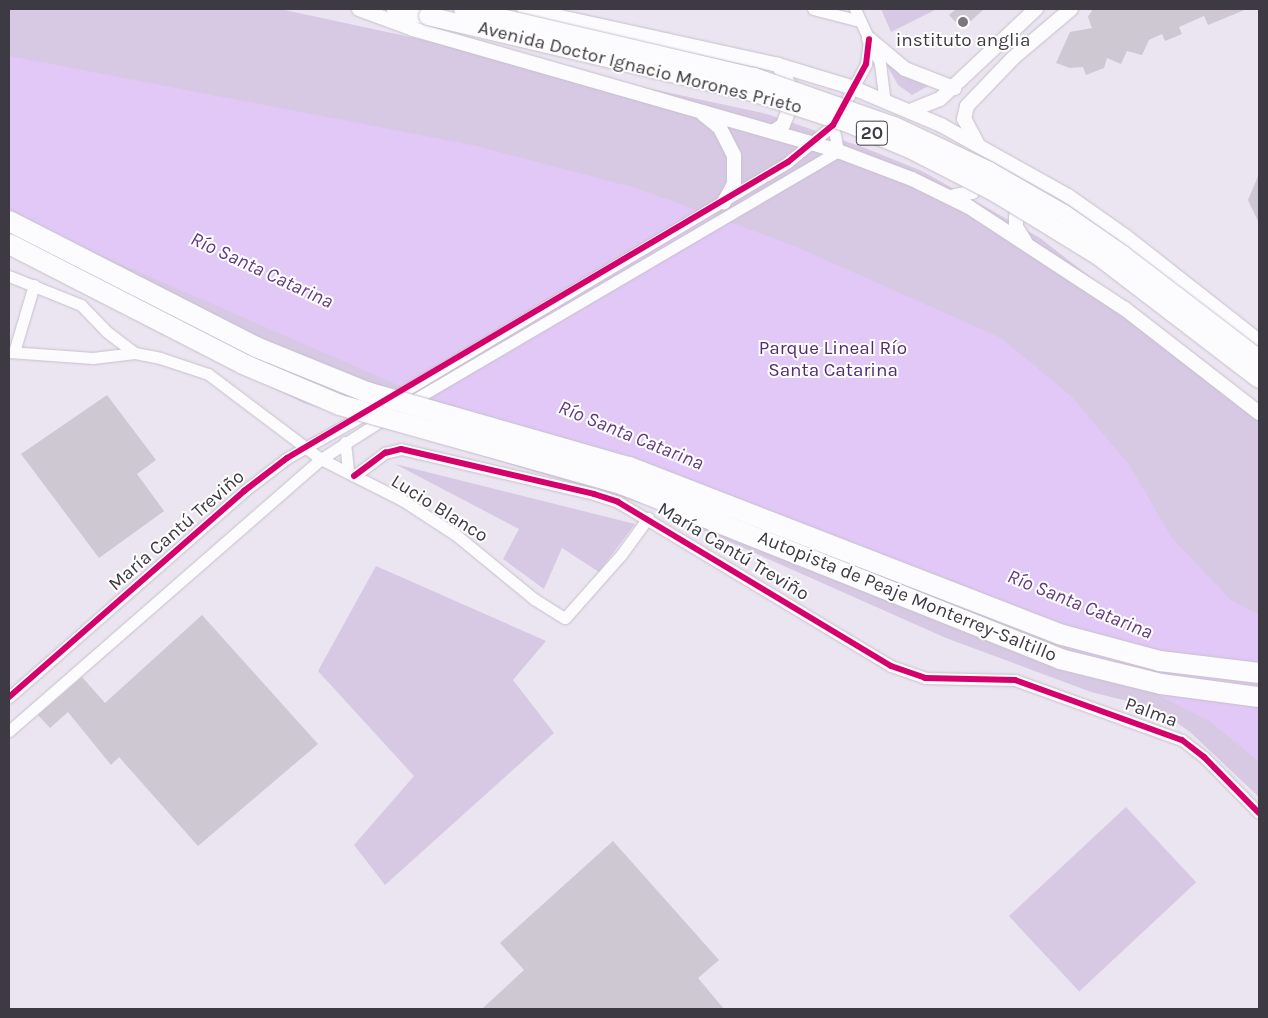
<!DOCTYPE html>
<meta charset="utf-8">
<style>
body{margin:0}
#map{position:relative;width:1268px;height:1018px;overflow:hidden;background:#ebe4f1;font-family:Karla,sans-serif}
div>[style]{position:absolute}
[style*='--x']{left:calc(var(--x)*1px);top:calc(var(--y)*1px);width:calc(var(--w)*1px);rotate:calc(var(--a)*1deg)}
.green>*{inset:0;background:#d7c9e4;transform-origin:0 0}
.water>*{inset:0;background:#e1c8f7}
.building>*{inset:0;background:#cec8d3}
.roads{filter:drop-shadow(0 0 1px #c6c1cb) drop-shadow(0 0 1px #c6c1cb)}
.minor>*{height:11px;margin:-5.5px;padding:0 5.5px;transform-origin:5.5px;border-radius:5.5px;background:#fcfbfd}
.tertiary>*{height:14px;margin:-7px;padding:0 7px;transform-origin:7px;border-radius:7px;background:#fcfbfd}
.primary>*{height:18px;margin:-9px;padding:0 9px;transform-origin:9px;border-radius:9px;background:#fcfbfd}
.bridges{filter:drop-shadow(0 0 1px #c6c1cb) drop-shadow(0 0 1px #c6c1cb)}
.primary-bridge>*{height:18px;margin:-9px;padding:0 9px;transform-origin:9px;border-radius:9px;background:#fcfbfd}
.motorway-bridge>*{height:20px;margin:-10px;padding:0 10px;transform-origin:10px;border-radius:10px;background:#fcfbfd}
.cycleway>*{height:6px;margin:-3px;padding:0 3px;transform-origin:3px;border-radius:3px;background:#d6006c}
.dots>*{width:14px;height:14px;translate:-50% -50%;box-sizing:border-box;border:2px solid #fff;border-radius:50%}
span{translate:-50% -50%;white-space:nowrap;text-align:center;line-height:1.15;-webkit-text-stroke:4px #fff;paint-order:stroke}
.shield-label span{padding:1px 4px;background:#fff;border:1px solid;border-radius:4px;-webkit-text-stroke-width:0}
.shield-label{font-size:18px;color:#3e3a43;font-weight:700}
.poi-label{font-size:19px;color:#3e3a43}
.street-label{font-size:19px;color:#3e3a43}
.park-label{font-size:19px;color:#542b72}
.water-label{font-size:20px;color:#633a82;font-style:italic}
.frame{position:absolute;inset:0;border:10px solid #3e3a43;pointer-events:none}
</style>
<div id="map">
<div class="green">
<div style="clip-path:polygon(9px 9px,280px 9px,767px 114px,865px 148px,922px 171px,1040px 238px,1259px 409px,1259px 797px,1190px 732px,1156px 708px,1091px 692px,946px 638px,647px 505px,304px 403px,156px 331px,9px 253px)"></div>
<div style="clip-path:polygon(881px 9px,937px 9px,891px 32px)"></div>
<div style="clip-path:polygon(885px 62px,930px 85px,912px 95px,898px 85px)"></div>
<div style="clip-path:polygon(395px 464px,635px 524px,599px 572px,562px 548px,544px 589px,503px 559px,519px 529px)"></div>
<div style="clip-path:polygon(376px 566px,546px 641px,513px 680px,554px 733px,385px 885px,354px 845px,414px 776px,318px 671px)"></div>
<div style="left:1126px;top:807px;width:103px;height:160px;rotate:47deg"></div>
</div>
<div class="water">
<div style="clip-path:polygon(9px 56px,472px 145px,636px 188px,792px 245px,1001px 338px,1072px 397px,1130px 466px,1172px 538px,1231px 600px,1259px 615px,1259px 762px,1211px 722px,972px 599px,414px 392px,43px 230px,9px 219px)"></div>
</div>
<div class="building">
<div style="clip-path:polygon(956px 9px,984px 9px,962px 29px,949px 15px)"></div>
<div style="clip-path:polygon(1093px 9px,1247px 9px,1208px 25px,1204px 16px,1179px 27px,1182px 34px,1165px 41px,1162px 34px,1149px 40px,1142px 55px,1127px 51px,1121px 64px,1107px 58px,1104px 68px,1086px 75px,1083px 67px,1070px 68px,1056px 63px,1070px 32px,1092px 28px,1088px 17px)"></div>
<div style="clip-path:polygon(1259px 174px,1259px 223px,1248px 200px)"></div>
<div style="clip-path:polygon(107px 395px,156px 460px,137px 474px,164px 511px,99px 558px,21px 454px)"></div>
<div style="clip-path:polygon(202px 615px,318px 744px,198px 846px,119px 757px,111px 765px,68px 712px,50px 728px,38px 715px,82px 677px,105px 703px)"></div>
<div style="clip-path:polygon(613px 841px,719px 960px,698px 978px,724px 1009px,482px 1009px,524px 970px,500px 943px)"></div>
</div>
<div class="roads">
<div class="minor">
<div style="--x:813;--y:9;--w:49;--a:14.3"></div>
<div style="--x:855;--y:9;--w:60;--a:65.2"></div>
<div style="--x:880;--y:63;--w:38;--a:83"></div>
<div style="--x:9;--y:276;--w:78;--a:21.9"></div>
<div style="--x:81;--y:305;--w:37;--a:46"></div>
<div style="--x:107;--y:332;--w:35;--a:37"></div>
<div style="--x:9;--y:352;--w:84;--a:4.1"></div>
<div style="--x:93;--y:358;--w:42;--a:-6.8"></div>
<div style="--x:135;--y:353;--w:25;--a:11"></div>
<div style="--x:160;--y:358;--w:51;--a:18.4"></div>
<div style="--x:208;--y:374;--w:141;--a:37"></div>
<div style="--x:321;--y:459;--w:91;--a:26.8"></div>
<div style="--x:402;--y:500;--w:64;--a:32.9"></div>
<div style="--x:456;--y:535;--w:101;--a:39.4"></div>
<div style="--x:534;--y:599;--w:36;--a:32"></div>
<div style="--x:565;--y:618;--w:84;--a:-48.4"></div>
<div style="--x:621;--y:555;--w:46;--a:-53.9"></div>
<div style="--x:14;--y:352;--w:70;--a:-73.4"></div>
<div style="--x:391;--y:399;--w:462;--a:-30.8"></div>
<div style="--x:788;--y:162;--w:58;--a:-39.4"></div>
<div style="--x:833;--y:125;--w:69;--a:-61.6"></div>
<div style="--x:866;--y:64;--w:25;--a:-83"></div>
<div style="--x:407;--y:404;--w:500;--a:-30.4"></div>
<div style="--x:838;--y:151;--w:26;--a:-101"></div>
<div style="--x:345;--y:442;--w:31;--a:84"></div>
<div style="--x:354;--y:476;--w:39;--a:-37"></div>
<div style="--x:385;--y:453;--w:16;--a:-14"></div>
<div style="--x:401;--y:449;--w:198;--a:13.1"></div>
<div style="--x:594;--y:494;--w:25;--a:18"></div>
<div style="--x:618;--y:502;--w:318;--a:31"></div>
<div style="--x:891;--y:666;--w:36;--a:19"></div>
<div style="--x:925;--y:678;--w:90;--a:1.3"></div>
<div style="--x:1015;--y:680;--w:177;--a:19.8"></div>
<div style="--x:1182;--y:740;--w:28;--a:38"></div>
<div style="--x:1204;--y:757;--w:78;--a:45.5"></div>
<div style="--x:9;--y:697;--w:313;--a:-41.2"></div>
<div style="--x:244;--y:491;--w:54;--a:-37.5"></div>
<div style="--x:287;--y:458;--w:94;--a:-29.3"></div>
<div style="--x:9;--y:731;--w:414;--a:-41.1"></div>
<div style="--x:321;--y:459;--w:76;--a:-32.6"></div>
</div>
<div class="tertiary">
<div style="--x:359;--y:9;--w:58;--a:20.3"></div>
<div style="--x:413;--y:29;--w:442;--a:16"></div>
<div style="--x:838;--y:151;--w:79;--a:20.7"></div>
<div style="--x:912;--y:179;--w:64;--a:26.2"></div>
<div style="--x:969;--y:207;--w:186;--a:33.2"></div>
<div style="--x:1125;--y:309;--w:170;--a:37.8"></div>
<div style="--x:524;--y:9;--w:260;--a:12.4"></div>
<div style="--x:778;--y:65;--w:76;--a:16.8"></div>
<div style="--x:851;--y:87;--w:98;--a:22.9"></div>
<div style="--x:941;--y:125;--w:145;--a:29.2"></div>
<div style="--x:1068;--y:196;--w:70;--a:35.1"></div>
<div style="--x:1125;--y:236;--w:170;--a:38.1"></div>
<div style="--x:869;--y:39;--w:47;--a:39.8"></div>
<div style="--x:905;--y:69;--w:53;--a:21.2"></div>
<div style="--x:910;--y:111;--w:32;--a:-22"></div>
<div style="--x:940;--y:99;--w:132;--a:-43.2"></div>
<div style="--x:703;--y:114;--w:22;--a:39"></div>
<div style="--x:720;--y:128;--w:30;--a:63"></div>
<div style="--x:734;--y:155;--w:29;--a:90"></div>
<div style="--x:734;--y:184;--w:21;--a:119"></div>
<div style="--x:773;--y:132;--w:12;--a:-35"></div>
<div style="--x:783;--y:125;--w:25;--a:-69"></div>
<div style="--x:792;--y:102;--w:12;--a:-90"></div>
<div style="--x:792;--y:90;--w:29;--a:-119"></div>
<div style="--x:977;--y:143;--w:27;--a:-118"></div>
<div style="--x:964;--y:119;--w:13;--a:-77"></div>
<div style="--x:967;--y:106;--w:66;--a:-46.2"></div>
<div style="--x:1013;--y:58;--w:76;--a:-40.2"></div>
<div style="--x:951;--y:197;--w:22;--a:-13"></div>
<div style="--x:972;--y:192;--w:21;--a:-47"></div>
<div style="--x:1025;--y:241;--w:17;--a:-123"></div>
<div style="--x:1016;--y:227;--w:10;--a:-90"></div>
<div style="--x:1016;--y:217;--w:20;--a:-60"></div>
</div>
<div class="primary">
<div style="--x:396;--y:9;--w:33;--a:12"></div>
</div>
</div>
<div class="bridges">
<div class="primary-bridge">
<div style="--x:463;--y:9;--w:299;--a:13.2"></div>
<div style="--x:754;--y:77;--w:148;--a:19.3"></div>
<div style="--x:894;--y:126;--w:105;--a:25.3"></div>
<div style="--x:989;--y:171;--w:86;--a:29.8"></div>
<div style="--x:1064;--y:214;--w:72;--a:34.8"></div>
<div style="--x:1123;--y:255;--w:171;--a:37.4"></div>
<div style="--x:428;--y:16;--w:333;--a:13.2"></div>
<div style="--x:752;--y:92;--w:98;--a:17.9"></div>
<div style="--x:845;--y:122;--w:70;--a:22.6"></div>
<div style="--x:910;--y:149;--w:97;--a:27.1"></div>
<div style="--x:996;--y:193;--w:122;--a:31.6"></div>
<div style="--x:1100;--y:257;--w:200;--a:37.5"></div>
</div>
<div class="motorway-bridge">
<div style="--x:9;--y:221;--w:277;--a:27"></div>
<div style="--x:256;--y:347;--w:120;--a:22.1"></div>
<div style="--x:367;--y:392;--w:273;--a:16"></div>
<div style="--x:629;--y:467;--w:461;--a:21.2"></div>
<div style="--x:1059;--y:634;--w:105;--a:15"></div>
<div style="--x:1160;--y:661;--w:100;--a:6.9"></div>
<div style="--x:9;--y:244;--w:263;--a:27.1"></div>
<div style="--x:243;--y:364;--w:105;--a:22.9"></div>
<div style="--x:340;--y:405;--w:292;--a:15.7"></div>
<div style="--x:621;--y:484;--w:473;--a:21.7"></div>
<div style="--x:1060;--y:659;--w:104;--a:13.9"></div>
<div style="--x:1161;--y:684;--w:99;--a:7.6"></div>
</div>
</div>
<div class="cycleway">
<div style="--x:354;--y:476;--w:39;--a:-37"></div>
<div style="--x:385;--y:453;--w:16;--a:-14"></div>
<div style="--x:401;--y:449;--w:198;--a:13.1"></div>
<div style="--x:594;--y:494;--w:25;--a:18"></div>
<div style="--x:618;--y:502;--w:318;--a:31"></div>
<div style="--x:891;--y:666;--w:36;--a:19"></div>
<div style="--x:925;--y:678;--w:90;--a:1.3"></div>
<div style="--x:1015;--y:680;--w:177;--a:19.8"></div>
<div style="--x:1182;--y:740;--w:28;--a:38"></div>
<div style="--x:1204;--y:757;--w:78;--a:45.5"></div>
<div style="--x:9;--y:697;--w:313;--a:-41.2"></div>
<div style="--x:244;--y:491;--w:54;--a:-37.5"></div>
<div style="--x:287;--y:458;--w:582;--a:-30.58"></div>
<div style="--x:788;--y:162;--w:58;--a:-39.4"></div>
<div style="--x:833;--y:125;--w:69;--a:-61.6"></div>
<div style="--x:866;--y:64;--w:25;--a:-83"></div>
</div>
<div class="dots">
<div style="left:963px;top:22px;background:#7b7680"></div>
</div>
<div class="shield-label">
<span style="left:872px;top:133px">20</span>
</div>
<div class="poi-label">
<span style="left:963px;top:41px">instituto anglia</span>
</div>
<div class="street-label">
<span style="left:640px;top:68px;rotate:14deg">Avenida Doctor Ignacio Morones Prieto</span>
<span style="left:439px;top:509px;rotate:32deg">Lucio Blanco</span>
<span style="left:177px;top:531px;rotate:-41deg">María Cantú Treviño</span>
<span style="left:733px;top:552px;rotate:31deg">María Cantú Treviño</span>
<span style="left:907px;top:597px;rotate:22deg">Autopista de Peaje Monterrey-Saltillo</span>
<span style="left:1151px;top:713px;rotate:20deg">Palma</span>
</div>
<div class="park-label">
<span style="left:833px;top:360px">Parque Lineal Río<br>Santa Catarina</span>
</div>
<div class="water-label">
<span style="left:262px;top:270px;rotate:25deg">Río Santa Catarina</span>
<span style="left:631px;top:435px;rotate:22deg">Río Santa Catarina</span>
<span style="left:1080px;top:604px;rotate:22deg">Río Santa Catarina</span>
</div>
<div class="frame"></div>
</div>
